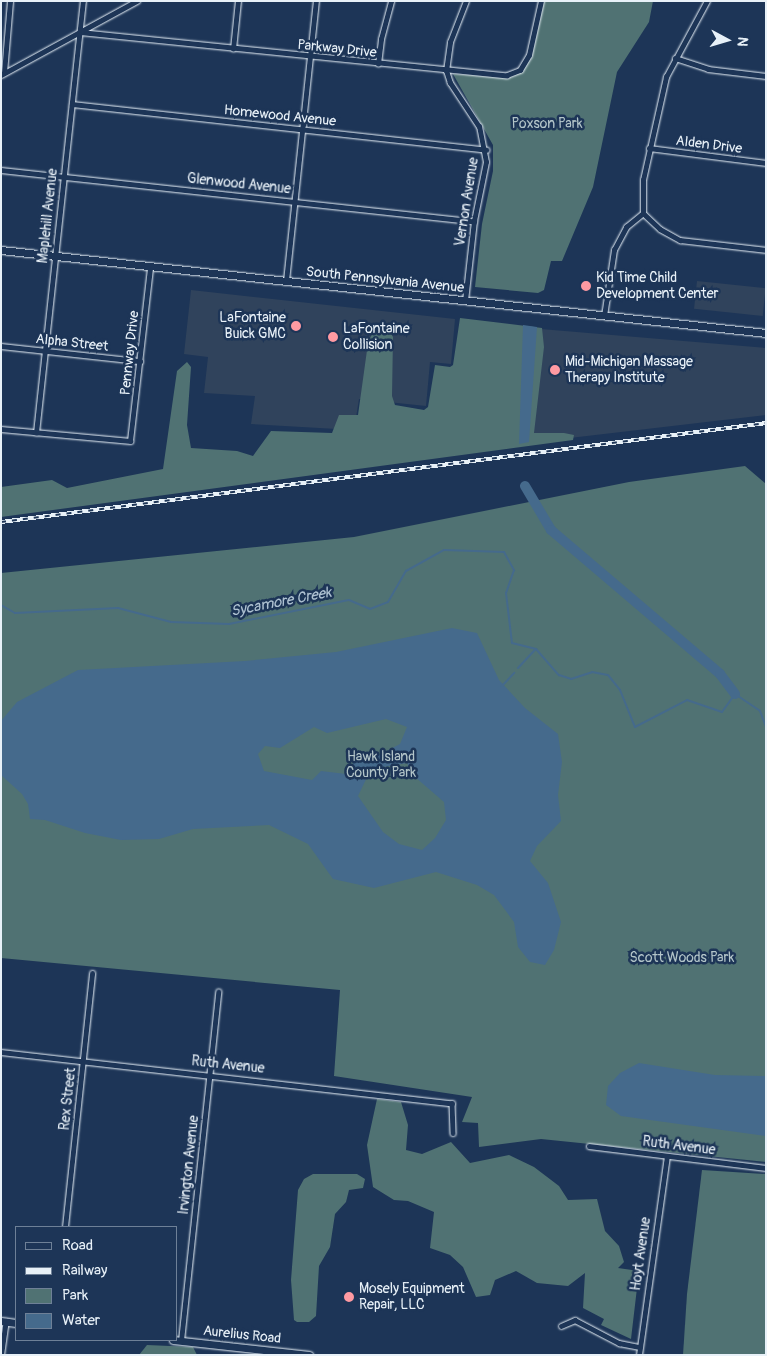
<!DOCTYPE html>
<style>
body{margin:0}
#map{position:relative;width:767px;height:1356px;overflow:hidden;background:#1d3557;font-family:Pangolin,sans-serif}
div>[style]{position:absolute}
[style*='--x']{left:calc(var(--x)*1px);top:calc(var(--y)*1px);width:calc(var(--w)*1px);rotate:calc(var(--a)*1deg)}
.built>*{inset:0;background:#30435c;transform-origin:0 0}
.green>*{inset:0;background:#507273}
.water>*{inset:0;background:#456a8c}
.stream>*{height:2px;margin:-1px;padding:0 1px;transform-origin:1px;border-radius:1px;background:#456a8c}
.river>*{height:10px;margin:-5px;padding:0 5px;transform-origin:5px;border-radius:5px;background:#456a8c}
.roads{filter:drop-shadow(0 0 1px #e8f1f8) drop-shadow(0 0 1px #e8f1f8)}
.street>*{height:4.5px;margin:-2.25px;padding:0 2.25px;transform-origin:2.25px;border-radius:2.25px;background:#1d3557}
.secondary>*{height:7px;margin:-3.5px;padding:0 3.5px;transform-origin:3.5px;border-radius:3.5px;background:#1d3557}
.rail>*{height:4px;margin-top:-2px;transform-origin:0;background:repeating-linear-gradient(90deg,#1d3557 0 5.5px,#e8f1f8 0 11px);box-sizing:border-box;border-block:1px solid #e8f1f8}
.dots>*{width:14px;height:14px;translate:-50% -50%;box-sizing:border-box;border:2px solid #1d3557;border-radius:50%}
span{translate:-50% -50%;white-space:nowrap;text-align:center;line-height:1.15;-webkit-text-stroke:5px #1d3557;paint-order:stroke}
.street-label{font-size:14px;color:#e8f1f8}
.park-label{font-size:14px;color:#b3c5c9}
.poi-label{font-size:14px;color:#e8f1f8}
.left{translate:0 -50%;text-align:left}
.right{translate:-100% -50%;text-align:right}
.water-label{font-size:15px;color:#afc2d2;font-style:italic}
.frame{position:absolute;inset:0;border:2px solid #e8f1f8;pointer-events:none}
.legend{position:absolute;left:15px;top:1226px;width:162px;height:115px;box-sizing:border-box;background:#1d3557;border:1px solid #6e8097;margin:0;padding:6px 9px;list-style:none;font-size:15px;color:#e8f1f8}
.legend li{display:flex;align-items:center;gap:10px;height:25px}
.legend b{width:25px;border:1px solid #6e8097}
.north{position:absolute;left:702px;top:15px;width:50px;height:50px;-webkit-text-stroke:4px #1d3557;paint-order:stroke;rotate:96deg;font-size:14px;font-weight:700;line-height:20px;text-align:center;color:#e8f1f8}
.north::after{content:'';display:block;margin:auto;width:18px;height:22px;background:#e8f1f8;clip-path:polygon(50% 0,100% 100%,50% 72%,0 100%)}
</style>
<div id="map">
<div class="built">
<div style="left:697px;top:281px;width:69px;height:28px;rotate:6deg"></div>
<div style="clip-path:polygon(191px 290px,455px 319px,451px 364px,430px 362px,426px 406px,359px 399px,354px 430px,251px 424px,255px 396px,204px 393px,208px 357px,184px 354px)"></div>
<div style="clip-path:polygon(517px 327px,766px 348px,766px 415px,527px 443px)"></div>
</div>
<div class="green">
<div style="clip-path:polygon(541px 1px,653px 1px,649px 22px,617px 72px,593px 187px,562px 261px,551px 261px,544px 290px,538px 293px,475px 287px,482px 224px,493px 171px,493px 145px,453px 74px,511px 77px,521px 72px,529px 59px)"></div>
<div style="clip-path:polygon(460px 318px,542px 328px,544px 347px,534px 433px,564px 433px,574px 435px,573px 440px,1px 517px,1px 487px,52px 480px,67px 488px,163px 469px,177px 371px,187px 362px,191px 367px,187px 425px,191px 448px,237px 451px,253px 456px,271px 431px,332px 433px,339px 415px,358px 415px,368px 343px,375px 327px,387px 327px,393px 337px,392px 396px,395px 405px,424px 410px,428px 407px,435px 365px,450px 367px,453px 365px)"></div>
<div style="clip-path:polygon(745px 466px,766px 484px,766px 1162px,541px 1139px,479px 1147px,478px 1123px,462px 1122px,472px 1097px,334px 1076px,340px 990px,1px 958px,1px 573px,354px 537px,629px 482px)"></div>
<div style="clip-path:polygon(377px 1099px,401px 1102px,408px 1125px,406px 1150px,422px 1154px,451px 1142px,470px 1163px,509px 1155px,534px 1167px,559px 1186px,568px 1200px,597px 1199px,605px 1231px,619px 1246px,624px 1262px,618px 1268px,639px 1271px,631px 1339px,601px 1325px,604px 1319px,583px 1308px,585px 1273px,568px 1286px,537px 1283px,516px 1271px,495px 1280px,490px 1295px,476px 1297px,463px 1267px,450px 1255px,430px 1248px,434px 1212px,408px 1201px,394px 1200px,373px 1187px,367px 1145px)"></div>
<div style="clip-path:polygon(702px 1170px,766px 1174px,766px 1355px,683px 1355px,687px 1294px)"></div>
<div style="clip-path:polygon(313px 1174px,357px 1174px,365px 1179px,363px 1188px,349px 1190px,346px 1202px,335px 1214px,330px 1247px,319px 1266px,316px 1316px,309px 1322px,297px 1322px,294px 1320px,291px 1280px,298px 1190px,304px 1179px)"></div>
<div style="clip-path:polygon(147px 1345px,193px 1347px,197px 1355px,139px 1355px)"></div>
</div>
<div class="water">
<div style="clip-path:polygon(523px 325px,537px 327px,529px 442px,519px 444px)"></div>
<div style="clip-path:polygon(evenodd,452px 628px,477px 633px,499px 680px,525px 708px,558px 734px,562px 762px,558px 795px,561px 821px,537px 846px,530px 861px,548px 883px,561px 922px,554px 950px,545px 965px,530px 962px,518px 947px,514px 922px,494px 895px,477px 885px,436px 872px,374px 888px,333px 879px,308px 844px,269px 825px,193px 829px,159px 839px,121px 840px,85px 833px,45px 820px,30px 819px,28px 804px,22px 794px,1px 775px,1px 721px,17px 702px,78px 670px,245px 661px,336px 652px,452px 628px,386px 719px,407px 727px,400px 744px,381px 754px,355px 760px,346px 774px,321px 771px,312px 780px,264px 771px,258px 754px,265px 746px,280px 748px,314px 727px,327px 733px,386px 719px,452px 628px,407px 763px,415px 777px,444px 802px,446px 820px,435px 838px,422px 850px,399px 844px,383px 832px,358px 796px,371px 769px,407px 763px)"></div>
<div style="clip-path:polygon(639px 1063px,715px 1075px,766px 1076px,766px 1136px,621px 1116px,606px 1105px,608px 1086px,620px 1073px)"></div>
</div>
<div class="stream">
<div style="--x:1;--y:605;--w:16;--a:30"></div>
<div style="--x:15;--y:613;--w:103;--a:-2.8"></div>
<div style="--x:118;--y:608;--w:55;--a:14.8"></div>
<div style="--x:171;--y:622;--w:58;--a:2"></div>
<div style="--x:229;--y:624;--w:122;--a:-11.3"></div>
<div style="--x:349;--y:600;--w:23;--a:23"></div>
<div style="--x:370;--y:609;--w:19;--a:-21"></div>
<div style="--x:388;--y:602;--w:36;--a:-60"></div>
<div style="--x:406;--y:571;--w:43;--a:-28.9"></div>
<div style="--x:444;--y:550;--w:60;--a:1.9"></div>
<div style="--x:504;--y:552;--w:21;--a:61"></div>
<div style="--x:514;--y:570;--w:24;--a:109"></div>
<div style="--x:506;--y:593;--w:50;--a:83.2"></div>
<div style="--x:512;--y:643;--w:25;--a:14"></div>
<div style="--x:536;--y:649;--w:35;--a:49"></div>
<div style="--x:559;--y:675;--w:13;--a:18"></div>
<div style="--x:571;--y:679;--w:22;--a:-18"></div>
<div style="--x:592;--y:672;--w:16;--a:11"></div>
<div style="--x:608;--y:675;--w:19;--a:51"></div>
<div style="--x:620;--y:690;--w:40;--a:68"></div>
<div style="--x:635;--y:727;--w:59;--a:-27.4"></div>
<div style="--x:687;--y:700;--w:37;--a:19"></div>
<div style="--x:722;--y:712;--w:22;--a:-54"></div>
<div style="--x:735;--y:694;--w:30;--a:34"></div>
<div style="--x:760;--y:711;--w:17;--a:69"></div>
<div style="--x:518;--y:668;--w:26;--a:-47"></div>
<div style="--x:502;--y:686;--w:18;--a:-47"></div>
</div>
<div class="river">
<div style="--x:525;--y:486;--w:51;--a:59.4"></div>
<div style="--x:551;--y:530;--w:222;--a:40.4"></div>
<div style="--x:720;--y:674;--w:25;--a:53"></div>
</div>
<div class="roads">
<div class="street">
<div style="--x:80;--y:32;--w:429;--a:5.8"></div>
<div style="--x:507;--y:75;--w:14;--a:-21"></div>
<div style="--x:520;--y:70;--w:17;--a:-59"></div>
<div style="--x:529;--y:55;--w:55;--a:-77.5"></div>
<div style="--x:233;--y:49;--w:48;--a:-84.1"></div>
<div style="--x:675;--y:58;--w:35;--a:18"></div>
<div style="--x:708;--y:69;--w:58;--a:6.9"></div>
<div style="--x:378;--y:64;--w:25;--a:-83"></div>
<div style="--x:381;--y:39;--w:39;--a:-75"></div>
<div style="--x:4;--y:73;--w:72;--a:-85.2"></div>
<div style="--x:1;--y:75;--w:155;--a:-28.6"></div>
<div style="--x:72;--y:104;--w:417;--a:6.3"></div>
<div style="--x:649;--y:148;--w:118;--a:7.3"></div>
<div style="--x:1;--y:170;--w:476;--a:6.2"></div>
<div style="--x:643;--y:213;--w:23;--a:43"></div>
<div style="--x:660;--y:229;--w:23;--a:29"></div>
<div style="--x:680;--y:240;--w:87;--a:6.6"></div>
<div style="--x:286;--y:281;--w:282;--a:-83.9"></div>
<div style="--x:465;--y:301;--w:81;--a:-83.6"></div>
<div style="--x:474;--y:221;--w:60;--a:-78.5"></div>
<div style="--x:486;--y:162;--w:36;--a:-101"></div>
<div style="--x:479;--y:127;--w:53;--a:-123.4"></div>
<div style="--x:450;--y:83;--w:13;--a:-108"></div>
<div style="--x:446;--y:71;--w:29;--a:-82"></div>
<div style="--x:450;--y:42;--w:44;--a:-68.7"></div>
<div style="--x:604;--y:316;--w:67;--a:-81.4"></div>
<div style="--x:614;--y:250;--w:26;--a:-62"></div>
<div style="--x:626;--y:227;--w:22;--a:-39"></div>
<div style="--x:643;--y:213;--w:33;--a:-90"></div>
<div style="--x:643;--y:180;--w:106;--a:-77.4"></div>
<div style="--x:666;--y:77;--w:86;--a:-61.7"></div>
<div style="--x:1;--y:346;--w:140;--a:6.2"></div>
<div style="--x:1;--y:429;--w:130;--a:5.3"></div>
<div style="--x:130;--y:441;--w:175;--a:-83.4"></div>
<div style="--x:36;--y:433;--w:435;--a:-83.8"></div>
<div style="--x:1;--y:1052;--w:454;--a:6.5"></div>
<div style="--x:452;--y:1103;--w:30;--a:88"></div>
<div style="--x:589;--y:1146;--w:178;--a:7.1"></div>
<div style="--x:65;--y:1227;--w:255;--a:-83.9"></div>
<div style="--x:561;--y:1326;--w:15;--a:-23"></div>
<div style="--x:575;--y:1320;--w:50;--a:27.6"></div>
<div style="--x:619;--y:1343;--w:21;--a:11"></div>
<div style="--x:181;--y:1341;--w:351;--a:-83.9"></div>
<div style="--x:1;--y:1355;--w:34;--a:-82"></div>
<div style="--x:639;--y:1355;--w:200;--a:-82"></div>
</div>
<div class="secondary">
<div style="--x:1;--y:250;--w:769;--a:6.19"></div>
<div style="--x:1;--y:1321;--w:15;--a:8"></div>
<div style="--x:173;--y:1340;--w:137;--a:6.3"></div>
</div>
</div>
<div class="rail">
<div style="--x:1;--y:522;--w:771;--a:-7.37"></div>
</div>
<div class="dots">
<div style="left:586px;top:286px;background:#ff9aa2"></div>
<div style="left:296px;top:326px;background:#ff9aa2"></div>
<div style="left:333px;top:337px;background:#ff9aa2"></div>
<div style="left:555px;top:370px;background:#ff9aa2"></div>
<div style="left:349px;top:1297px;background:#ff9aa2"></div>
</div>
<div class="street-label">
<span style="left:337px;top:49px;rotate:6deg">Parkway Drive</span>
<span style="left:280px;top:116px;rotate:6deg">Homewood Avenue</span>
<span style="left:709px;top:145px;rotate:7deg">Alden Drive</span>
<span style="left:239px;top:184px;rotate:6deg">Glenwood Avenue</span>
<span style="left:467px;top:202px;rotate:-81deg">Vernon Avenue</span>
<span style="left:48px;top:216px;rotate:-84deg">Maplehill Avenue</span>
<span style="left:385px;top:280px;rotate:6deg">South Pennsylvania Avenue</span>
<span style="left:72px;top:343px;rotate:6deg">Alpha Street</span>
<span style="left:130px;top:353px;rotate:-84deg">Pennway Drive</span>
<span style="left:228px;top:1065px;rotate:6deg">Ruth Avenue</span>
<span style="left:68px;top:1099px;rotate:-84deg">Rex Street</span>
<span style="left:679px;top:1146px;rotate:7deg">Ruth Avenue</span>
<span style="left:189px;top:1165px;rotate:-84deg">Irvington Avenue</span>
<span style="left:641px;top:1254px;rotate:-82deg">Hoyt Avenue</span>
<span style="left:242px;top:1335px;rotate:6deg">Aurelius Road</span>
</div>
<div class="park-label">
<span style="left:547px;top:124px">Poxson Park</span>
<span style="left:381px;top:765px">Hawk Island<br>County Park</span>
<span style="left:682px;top:958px">Scott Woods Park</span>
</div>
<div class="poi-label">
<span class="left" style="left:596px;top:286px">Kid Time Child<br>Development Center</span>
<span class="right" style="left:286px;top:326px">LaFontaine<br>Buick GMC</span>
<span class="left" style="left:343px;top:337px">LaFontaine<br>Collision</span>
<span class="left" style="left:565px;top:370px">Mid-Michigan Massage<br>Therapy Institute</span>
<span class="left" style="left:359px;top:1297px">Mosely Equipment<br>Repair, LLC</span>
</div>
<div class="water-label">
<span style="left:281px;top:602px;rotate:-11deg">Sycamore Creek</span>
</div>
<div class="frame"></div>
<ul class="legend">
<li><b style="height:6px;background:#1d3557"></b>Road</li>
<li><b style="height:6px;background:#e8f1f8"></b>Railway</li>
<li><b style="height:14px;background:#507273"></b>Park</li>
<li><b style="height:14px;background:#456a8c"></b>Water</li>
</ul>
<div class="north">N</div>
</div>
